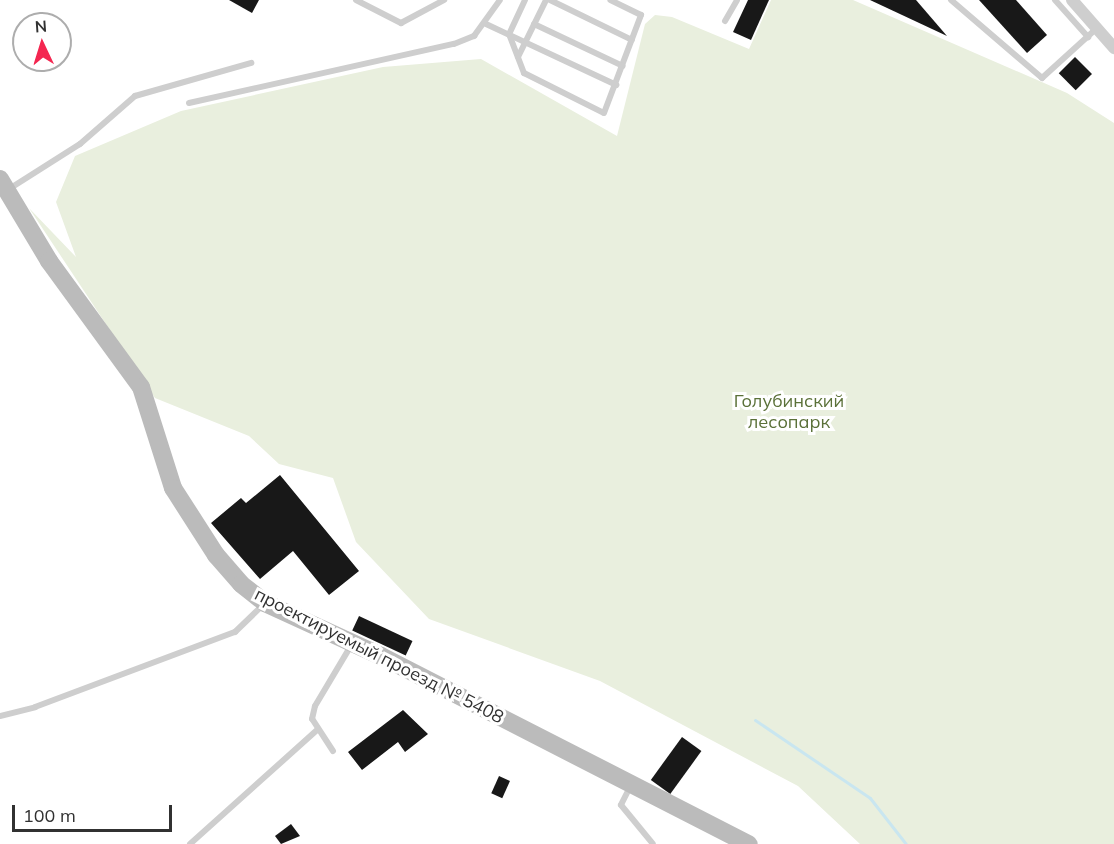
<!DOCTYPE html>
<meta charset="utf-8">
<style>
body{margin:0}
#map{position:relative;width:1114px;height:844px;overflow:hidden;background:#fff;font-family:Mulish,sans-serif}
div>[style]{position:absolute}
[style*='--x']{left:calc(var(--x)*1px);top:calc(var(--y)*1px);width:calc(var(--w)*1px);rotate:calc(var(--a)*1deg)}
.green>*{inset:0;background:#e9efde}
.stream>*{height:3px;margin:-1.5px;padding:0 1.5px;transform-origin:1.5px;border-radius:1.5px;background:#c9e6f0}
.building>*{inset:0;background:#181818;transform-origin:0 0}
.lane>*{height:6px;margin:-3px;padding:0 3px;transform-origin:3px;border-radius:3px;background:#cecece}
.street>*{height:12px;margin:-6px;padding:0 6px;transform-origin:6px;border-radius:6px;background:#cecece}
.secondary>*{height:18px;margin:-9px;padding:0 9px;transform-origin:9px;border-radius:9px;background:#bbb}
span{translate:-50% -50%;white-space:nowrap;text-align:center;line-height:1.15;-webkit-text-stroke:6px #fff;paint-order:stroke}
.park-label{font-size:18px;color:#5b7139}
.street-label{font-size:18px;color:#313131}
.north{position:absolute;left:12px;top:12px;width:60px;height:60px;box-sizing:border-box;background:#fff;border:2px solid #adadad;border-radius:50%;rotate:356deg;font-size:16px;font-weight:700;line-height:24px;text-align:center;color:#313131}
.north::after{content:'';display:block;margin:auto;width:21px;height:27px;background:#f42650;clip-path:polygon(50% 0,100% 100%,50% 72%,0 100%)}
.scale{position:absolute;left:12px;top:805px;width:160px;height:27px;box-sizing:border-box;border:3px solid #313131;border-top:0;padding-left:8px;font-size:18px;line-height:21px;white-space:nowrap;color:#313131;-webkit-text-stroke:4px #fff;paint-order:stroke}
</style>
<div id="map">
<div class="green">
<div style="clip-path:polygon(771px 0,853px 0,1067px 93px,1114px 123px,1114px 844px,860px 844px,798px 786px,600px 681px,429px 619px,356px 542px,333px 478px,279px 464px,249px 436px,155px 398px,29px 208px,76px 257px,56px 202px,75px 156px,181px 111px,383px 67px,481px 59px,617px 136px,645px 24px,655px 15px,672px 17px,749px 49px)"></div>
</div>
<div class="stream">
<div style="--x:755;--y:720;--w:139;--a:34.1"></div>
<div style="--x:870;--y:798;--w:58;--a:52"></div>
</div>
<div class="building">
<div style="clip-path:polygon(229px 0,259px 0,252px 13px)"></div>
<div style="clip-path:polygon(748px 0,769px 0,751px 40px,733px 32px)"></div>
<div style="clip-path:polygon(870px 0,916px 0,947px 36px)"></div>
<div style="clip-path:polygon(979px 0,1016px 0,1047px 35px,1027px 53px)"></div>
<div style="left:1075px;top:57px;width:24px;height:23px;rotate:45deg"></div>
<div style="clip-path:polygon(280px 475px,359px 571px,329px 595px,293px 551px,260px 579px,211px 523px,241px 498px,246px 503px)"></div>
<div style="left:359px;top:616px;width:59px;height:16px;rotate:25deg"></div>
<div style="clip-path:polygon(403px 710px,428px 734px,405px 752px,398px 742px,362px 770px,348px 752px)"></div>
<div style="left:682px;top:737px;width:24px;height:53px;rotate:36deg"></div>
<div style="left:499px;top:776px;width:12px;height:19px;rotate:24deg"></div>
<div style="clip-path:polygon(291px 824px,300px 836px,281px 844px,275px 836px)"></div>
</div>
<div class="lane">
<div style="--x:356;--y:0;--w:51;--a:27.1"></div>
<div style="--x:401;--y:23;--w:49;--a:-28.1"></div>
<div style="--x:525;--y:0;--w:38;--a:115"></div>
<div style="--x:509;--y:34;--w:42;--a:69"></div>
<div style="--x:524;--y:73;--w:89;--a:26.6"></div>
<div style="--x:604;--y:113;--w:105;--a:-69.3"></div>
<div style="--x:641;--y:15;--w:34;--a:-154"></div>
<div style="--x:550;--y:0;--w:91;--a:26"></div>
<div style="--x:951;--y:0;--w:120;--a:40.6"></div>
<div style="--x:1042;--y:78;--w:74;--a:-42.3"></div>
<div style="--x:1055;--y:0;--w:50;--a:48.3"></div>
<div style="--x:725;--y:21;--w:24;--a:-60"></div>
<div style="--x:486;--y:24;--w:144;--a:25.1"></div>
<div style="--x:534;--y:24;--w:98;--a:25.3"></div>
<div style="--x:518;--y:57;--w:64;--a:-63.8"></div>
<div style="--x:189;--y:103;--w:271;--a:-12.6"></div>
<div style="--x:454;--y:44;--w:22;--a:-22"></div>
<div style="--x:474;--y:36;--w:44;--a:-54.2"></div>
<div style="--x:9;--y:189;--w:84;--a:-32.4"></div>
<div style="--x:80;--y:144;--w:73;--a:-41.1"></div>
<div style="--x:135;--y:96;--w:121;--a:-15.9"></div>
<div style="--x:0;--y:716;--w:36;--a:-14"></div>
<div style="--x:35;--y:707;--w:214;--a:-20.6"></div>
<div style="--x:235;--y:632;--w:40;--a:-44"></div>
<div style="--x:333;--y:751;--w:38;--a:-123"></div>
<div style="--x:312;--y:719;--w:13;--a:-77"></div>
<div style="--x:315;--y:706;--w:72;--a:-59.2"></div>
<div style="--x:630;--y:787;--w:20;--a:117"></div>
<div style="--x:621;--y:805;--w:50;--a:50.6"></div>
<div style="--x:190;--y:844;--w:171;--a:-41.9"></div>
</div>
<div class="street">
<div style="--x:1072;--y:0;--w:64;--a:48.8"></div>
</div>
<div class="secondary">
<div style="--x:0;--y:179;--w:96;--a:59.1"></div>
<div style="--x:49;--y:261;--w:156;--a:53.9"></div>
<div style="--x:141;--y:387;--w:106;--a:72.4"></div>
<div style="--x:173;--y:488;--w:80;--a:57.3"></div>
<div style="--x:216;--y:555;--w:38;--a:49"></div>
<div style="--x:241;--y:584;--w:31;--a:38"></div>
<div style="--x:265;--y:603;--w:128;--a:24.6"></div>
<div style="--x:381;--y:656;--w:413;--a:27.1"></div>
</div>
<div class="park-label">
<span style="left:789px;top:412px">Голубинский<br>лесопарк</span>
</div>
<div class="street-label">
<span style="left:379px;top:656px;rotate:27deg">проектируемый проезд № 5408</span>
</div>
<div class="north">N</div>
<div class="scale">100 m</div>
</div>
